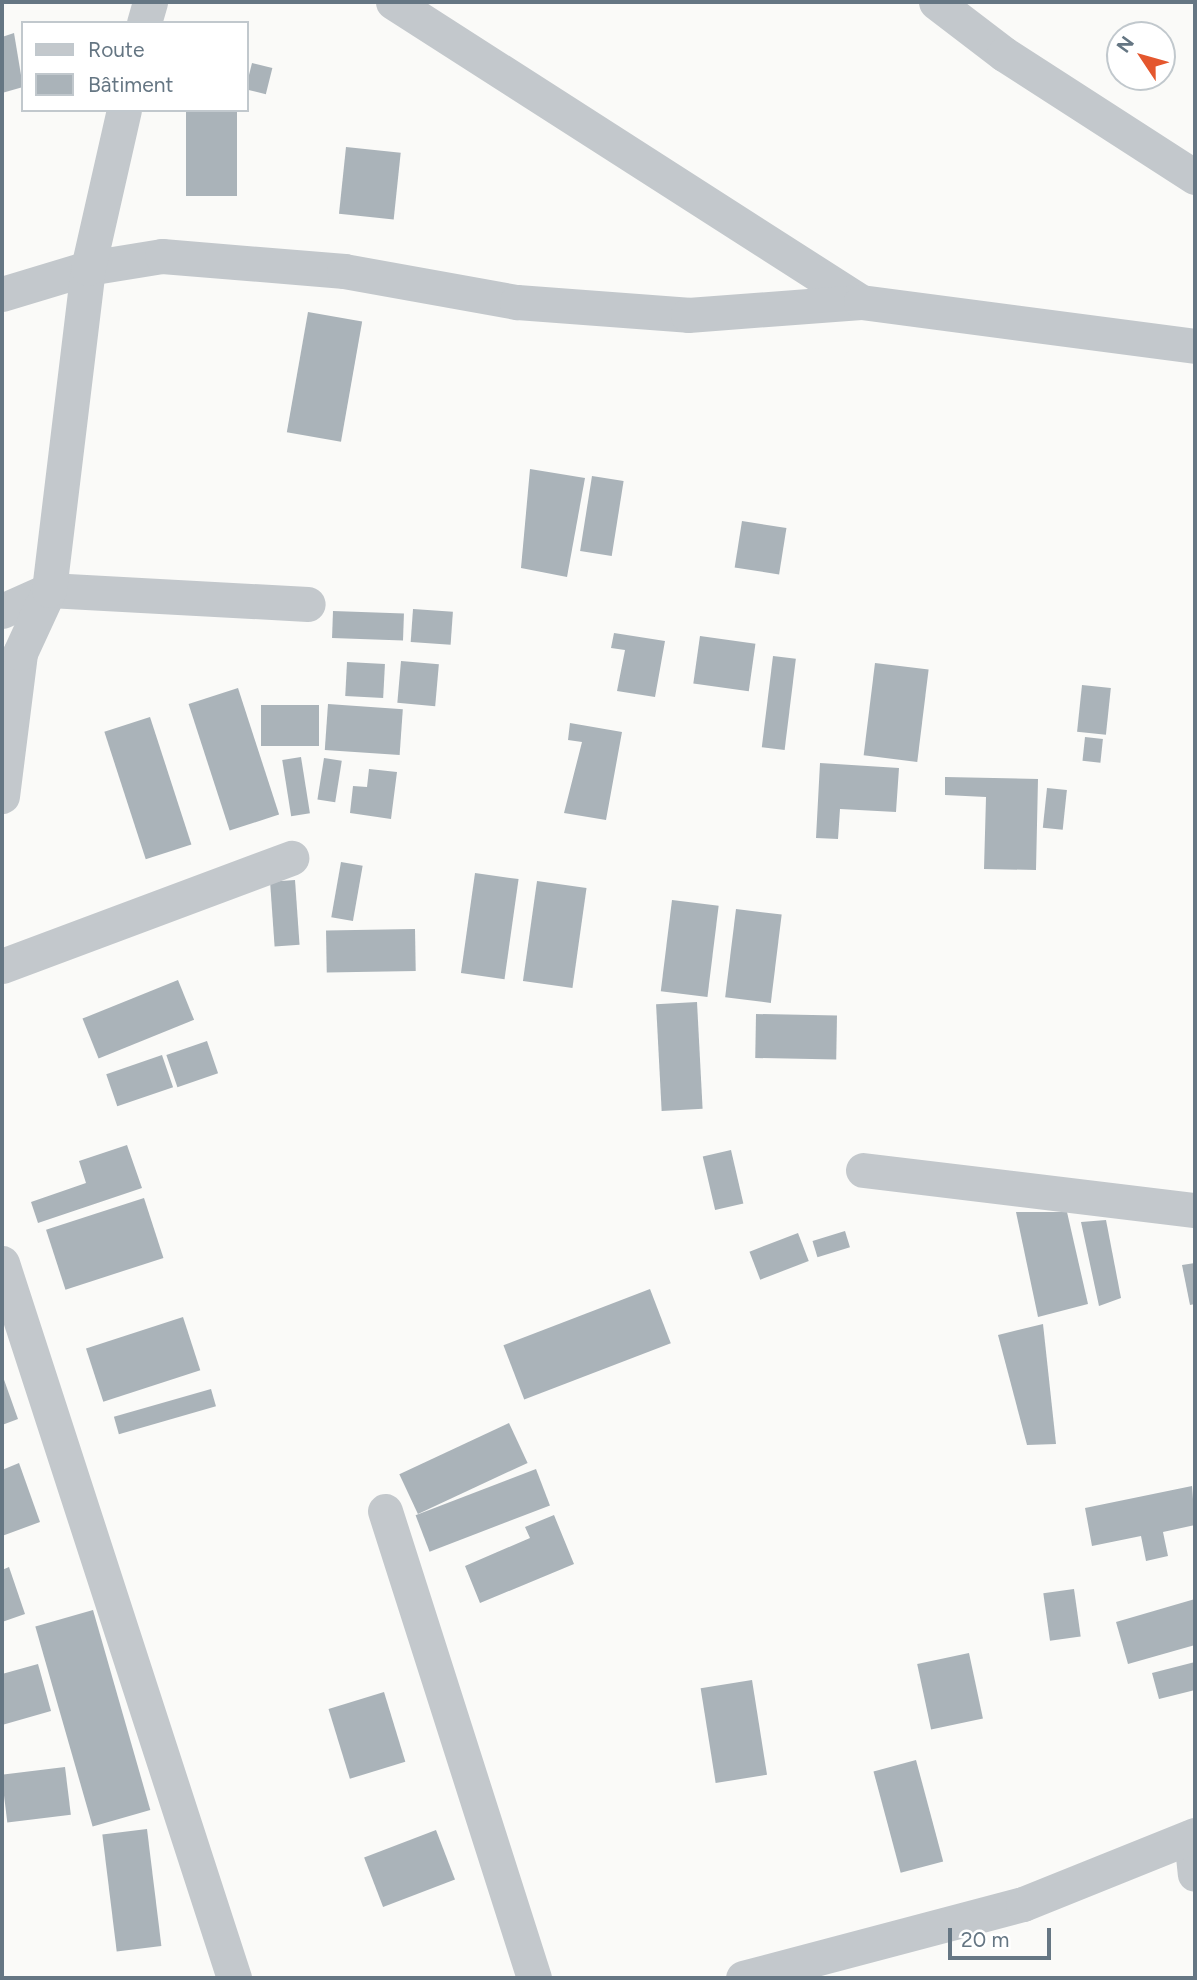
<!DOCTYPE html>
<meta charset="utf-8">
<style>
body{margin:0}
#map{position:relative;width:1197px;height:1980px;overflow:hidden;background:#fafaf8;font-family:Figtree,sans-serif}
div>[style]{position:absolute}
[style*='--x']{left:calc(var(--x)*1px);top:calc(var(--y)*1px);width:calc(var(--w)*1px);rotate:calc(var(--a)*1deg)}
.building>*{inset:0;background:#aab3b9;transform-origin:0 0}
.minor>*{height:35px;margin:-17.5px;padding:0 17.5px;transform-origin:17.5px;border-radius:17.5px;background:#c3c8cc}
span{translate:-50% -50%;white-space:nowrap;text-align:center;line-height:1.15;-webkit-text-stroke:7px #fff;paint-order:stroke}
.frame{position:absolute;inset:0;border:4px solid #657683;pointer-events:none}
.legend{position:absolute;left:21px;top:21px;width:228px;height:91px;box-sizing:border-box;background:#fff;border:2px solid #c1c8cd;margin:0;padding:9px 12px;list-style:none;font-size:21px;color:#657683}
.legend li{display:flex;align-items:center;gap:14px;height:35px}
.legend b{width:35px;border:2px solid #c1c8cd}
.north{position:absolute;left:1106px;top:21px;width:70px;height:70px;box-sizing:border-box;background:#fff;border:2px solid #c1c8cd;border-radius:50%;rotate:306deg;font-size:19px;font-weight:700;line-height:28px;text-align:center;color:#657683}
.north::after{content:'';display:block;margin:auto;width:24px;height:32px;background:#e4572e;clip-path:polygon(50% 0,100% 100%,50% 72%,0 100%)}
.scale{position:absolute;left:948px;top:1928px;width:103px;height:32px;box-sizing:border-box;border:4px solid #657683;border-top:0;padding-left:9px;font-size:21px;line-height:24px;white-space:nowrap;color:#657683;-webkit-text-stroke:5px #fff;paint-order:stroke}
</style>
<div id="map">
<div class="building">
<div style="clip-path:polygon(14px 33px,23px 87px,2px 93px,2px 37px)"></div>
<div style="left:252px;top:63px;width:21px;height:27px;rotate:14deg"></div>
<div style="left:186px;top:110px;width:51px;height:86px"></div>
<div style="left:346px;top:147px;width:55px;height:67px;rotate:6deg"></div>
<div style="left:308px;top:312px;width:55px;height:122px;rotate:10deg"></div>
<div style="clip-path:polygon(530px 469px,585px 478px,567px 577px,521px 568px)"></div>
<div style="left:592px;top:476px;width:32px;height:76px;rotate:9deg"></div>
<div style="left:742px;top:521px;width:45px;height:47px;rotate:9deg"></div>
<div style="left:413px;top:609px;width:40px;height:33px;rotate:4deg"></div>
<div style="left:333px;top:611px;width:71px;height:27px;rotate:2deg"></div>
<div style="clip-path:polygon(614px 633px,665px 641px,655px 697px,617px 691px,625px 650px,611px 648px)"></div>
<div style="left:700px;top:636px;width:56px;height:48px;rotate:8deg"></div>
<div style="left:773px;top:656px;width:23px;height:92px;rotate:7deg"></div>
<div style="left:401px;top:661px;width:38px;height:42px;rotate:5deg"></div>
<div style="left:347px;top:662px;width:38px;height:34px;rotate:3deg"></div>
<div style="left:875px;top:663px;width:54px;height:93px;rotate:7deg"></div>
<div style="left:1082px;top:685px;width:29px;height:47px;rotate:6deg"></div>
<div style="left:238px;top:688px;width:133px;height:52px;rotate:72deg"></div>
<div style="left:328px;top:704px;width:75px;height:46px;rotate:4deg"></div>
<div style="left:319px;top:705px;width:41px;height:58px;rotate:90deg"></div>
<div style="left:150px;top:717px;width:134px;height:48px;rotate:72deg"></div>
<div style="clip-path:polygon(570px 723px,622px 732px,606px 820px,564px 813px,582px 742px,568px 740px)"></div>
<div style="left:1085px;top:737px;width:18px;height:24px;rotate:6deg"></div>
<div style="left:301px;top:757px;width:57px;height:19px;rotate:81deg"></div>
<div style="left:324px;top:758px;width:18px;height:42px;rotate:9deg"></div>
<div style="clip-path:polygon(820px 763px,899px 768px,896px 812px,840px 809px,838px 839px,816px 838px)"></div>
<div style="clip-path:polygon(369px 769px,397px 772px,391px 819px,350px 813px,353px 786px,367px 787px)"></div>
<div style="clip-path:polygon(945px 777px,1038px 779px,1036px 870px,984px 869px,986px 797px,945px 795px)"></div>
<div style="left:1047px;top:788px;width:20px;height:40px;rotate:6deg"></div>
<div style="left:341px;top:862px;width:22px;height:56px;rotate:10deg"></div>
<div style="left:475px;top:873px;width:44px;height:101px;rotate:8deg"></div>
<div style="left:295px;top:880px;width:65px;height:25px;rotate:86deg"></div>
<div style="left:537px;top:881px;width:50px;height:101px;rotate:8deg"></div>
<div style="left:672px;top:900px;width:47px;height:92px;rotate:7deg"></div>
<div style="left:736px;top:909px;width:46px;height:89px;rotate:7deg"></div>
<div style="left:415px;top:929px;width:42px;height:89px;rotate:89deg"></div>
<div style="left:178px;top:980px;width:43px;height:103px;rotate:68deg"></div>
<div style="left:697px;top:1002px;width:107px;height:41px;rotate:87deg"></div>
<div style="left:756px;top:1014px;width:81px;height:44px;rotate:1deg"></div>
<div style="left:207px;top:1041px;width:34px;height:43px;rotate:71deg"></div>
<div style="left:162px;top:1055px;width:34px;height:59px;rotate:71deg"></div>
<div style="clip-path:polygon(127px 1145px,142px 1188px,38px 1223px,31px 1202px,86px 1183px,79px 1161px)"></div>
<div style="left:731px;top:1150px;width:55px;height:29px;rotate:77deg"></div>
<div style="left:144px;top:1198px;width:63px;height:103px;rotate:72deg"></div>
<div style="clip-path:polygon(1016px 1212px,1067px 1212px,1088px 1304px,1038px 1317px)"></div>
<div style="clip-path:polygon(1106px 1220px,1121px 1298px,1099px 1306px,1081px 1222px)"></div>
<div style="left:845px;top:1231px;width:17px;height:34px;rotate:73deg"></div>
<div style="left:798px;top:1233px;width:30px;height:52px;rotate:69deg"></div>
<div style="clip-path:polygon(1195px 1263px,1195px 1304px,1190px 1305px,1182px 1265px)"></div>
<div style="left:650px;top:1289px;width:58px;height:157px;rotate:69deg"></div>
<div style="left:183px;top:1317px;width:56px;height:102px;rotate:72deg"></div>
<div style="clip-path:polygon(1043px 1324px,1056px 1444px,1027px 1445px,998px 1335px)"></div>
<div style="clip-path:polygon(2px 1374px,18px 1419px,2px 1425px)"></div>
<div style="left:211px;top:1389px;width:18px;height:101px;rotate:74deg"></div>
<div style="left:509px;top:1423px;width:44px;height:121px;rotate:65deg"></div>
<div style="clip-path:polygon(19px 1463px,40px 1522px,2px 1536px,2px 1470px)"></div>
<div style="left:536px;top:1469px;width:39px;height:129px;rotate:69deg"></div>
<div style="clip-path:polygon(1192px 1486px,1195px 1525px,1163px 1532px,1168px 1556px,1146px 1561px,1141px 1536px,1092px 1546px,1085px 1508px)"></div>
<div style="clip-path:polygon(554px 1515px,574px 1564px,480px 1603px,465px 1566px,530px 1538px,525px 1527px)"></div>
<div style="clip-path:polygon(9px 1567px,25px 1614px,2px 1622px,2px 1570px)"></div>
<div style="left:1074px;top:1589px;width:48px;height:31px;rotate:82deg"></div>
<div style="clip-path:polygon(1195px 1599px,1195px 1645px,1128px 1664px,1116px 1622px)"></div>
<div style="left:93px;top:1610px;width:208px;height:60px;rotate:74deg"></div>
<div style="left:969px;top:1653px;width:67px;height:53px;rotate:78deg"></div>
<div style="clip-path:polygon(1195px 1662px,1195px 1690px,1159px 1699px,1152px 1673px)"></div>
<div style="clip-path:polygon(38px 1664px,51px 1711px,2px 1725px,2px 1674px)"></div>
<div style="left:752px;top:1680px;width:96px;height:52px;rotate:81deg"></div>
<div style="left:384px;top:1692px;width:73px;height:58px;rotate:73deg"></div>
<div style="left:916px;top:1760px;width:105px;height:44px;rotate:75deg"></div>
<div style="left:65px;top:1767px;width:48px;height:64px;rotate:83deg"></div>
<div style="left:147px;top:1829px;width:118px;height:45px;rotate:83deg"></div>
<div style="left:436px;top:1830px;width:53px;height:77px;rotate:69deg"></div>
</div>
<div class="minor">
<div style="--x:393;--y:2;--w:556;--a:32.66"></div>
<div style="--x:936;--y:2;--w:86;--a:37.4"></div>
<div style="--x:1004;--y:54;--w:227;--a:32.8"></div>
<div style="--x:144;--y:23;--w:22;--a:-74"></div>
<div style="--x:2;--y:294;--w:90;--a:-16.8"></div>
<div style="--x:88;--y:268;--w:75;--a:-9.2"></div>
<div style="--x:162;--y:256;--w:183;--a:4.7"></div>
<div style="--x:344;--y:271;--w:176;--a:10.2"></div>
<div style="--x:517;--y:302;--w:171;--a:4.3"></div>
<div style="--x:688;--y:315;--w:173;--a:-4.3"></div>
<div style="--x:861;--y:302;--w:337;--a:7.5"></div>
<div style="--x:2;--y:611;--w:51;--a:-24.1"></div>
<div style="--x:49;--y:590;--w:259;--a:3.1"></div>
<div style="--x:2;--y:796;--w:144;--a:-82.8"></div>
<div style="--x:20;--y:653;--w:69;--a:-65.3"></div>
<div style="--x:49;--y:590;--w:324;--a:-83.1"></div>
<div style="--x:88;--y:268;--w:162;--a:-77.2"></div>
<div style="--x:2;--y:966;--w:309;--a:-20.5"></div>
<div style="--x:863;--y:1170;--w:334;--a:6.9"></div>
<div style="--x:2;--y:1263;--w:752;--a:72.02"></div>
<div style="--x:385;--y:1511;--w:490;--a:72.3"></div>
<div style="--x:1191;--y:1837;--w:37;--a:84"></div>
<div style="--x:743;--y:1978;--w:290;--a:-14.8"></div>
<div style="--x:1023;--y:1904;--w:185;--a:-21.9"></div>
</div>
<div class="frame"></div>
<ul class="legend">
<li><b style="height:9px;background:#c3c8cc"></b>Route</li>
<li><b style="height:19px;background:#aab3b9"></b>Bâtiment</li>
</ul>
<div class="north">N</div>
<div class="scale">20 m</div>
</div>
